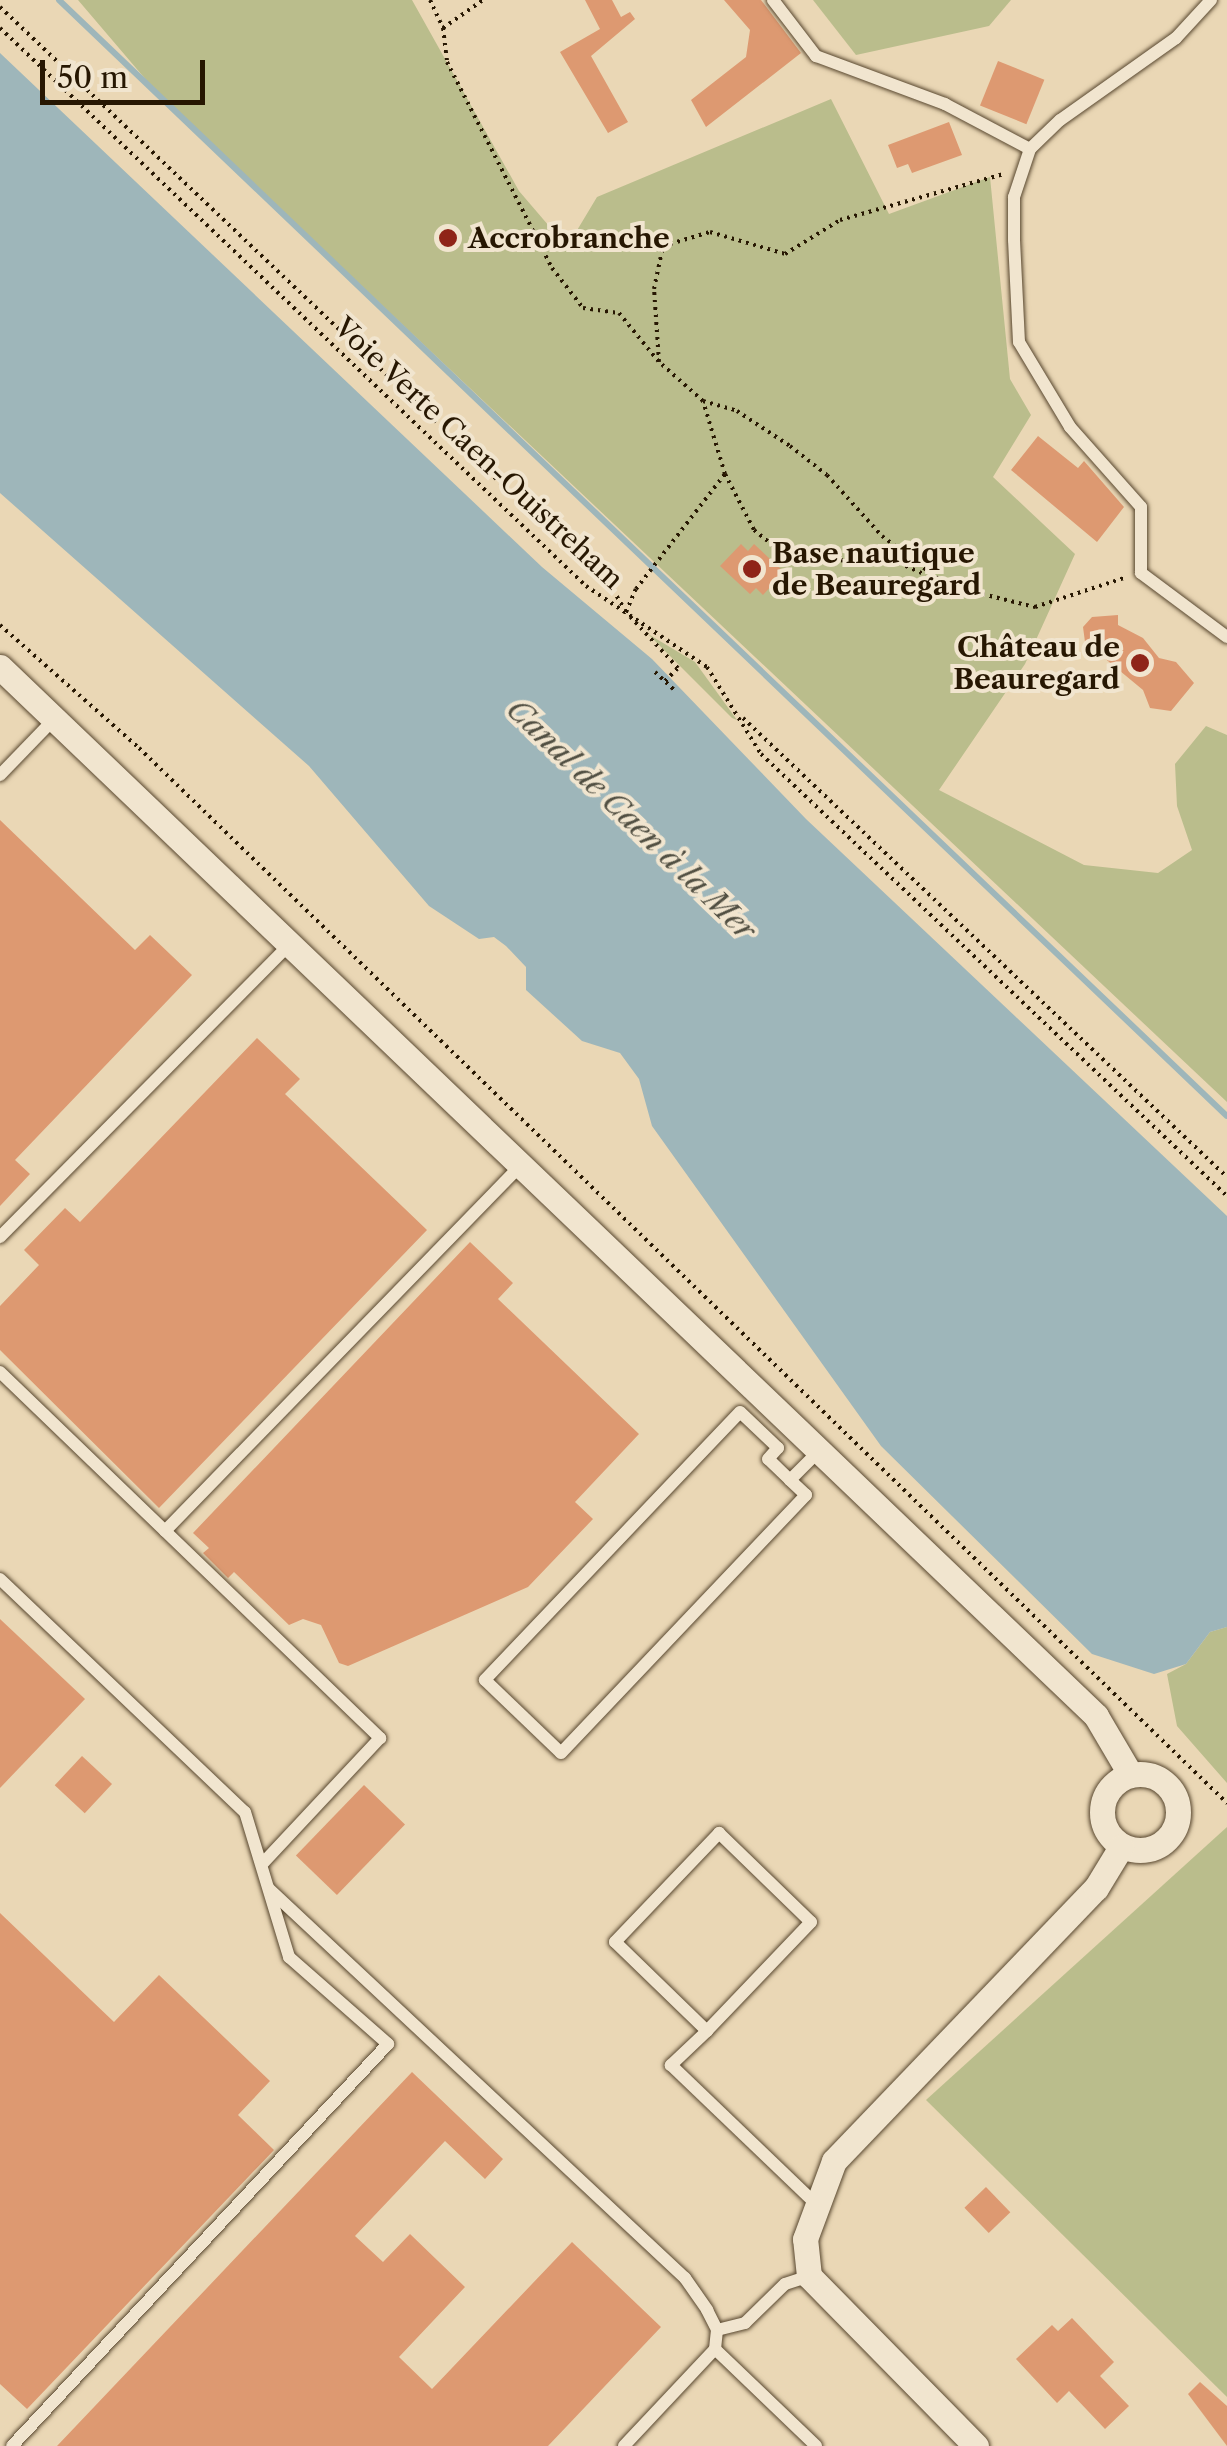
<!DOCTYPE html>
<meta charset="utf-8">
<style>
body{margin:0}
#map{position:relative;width:1227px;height:2446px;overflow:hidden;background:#ead7b5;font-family:"Libre Caslon Text",serif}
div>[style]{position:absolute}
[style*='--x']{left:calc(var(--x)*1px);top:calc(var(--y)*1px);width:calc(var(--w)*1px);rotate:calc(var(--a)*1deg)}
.green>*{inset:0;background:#babd8c}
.water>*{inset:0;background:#9eb6ba}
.stream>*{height:6px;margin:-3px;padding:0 3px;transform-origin:3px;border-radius:3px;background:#9eb6ba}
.building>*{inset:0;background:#dd9971;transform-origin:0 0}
.path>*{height:4px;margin-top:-2px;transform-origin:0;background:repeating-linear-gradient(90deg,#271702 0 2.5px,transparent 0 7.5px)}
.roads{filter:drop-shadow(0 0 2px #58472f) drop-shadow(0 0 2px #58472f)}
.service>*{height:12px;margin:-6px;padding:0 6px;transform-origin:6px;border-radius:6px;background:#f1e5cf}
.minor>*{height:25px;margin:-12.5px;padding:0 12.5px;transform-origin:12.5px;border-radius:12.5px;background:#f1e5cf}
.minor>.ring{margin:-12.5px;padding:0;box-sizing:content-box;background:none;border:25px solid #f1e5cf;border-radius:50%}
.dots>*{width:28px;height:28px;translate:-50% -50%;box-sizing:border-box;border:5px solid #f1e5cf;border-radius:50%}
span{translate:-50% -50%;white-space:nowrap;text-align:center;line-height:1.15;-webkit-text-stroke:8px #f1e5cf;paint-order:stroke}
.poi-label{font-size:28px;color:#271702;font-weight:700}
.left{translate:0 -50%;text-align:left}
.right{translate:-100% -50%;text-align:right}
.street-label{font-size:28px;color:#271702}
.water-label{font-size:30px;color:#514f42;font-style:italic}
.scale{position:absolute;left:40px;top:60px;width:165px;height:45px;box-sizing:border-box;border:5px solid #271702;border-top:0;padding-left:12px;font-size:30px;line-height:35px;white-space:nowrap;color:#271702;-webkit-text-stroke:8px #f1e5cf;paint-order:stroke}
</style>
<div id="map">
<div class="green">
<div style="clip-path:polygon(78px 0,412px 0,519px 191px,567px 247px,597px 197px,831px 99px,889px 214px,990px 177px,1010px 379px,1031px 415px,993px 477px,1075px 554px,1025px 664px,939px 790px,1084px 865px,1158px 873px,1192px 850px,1177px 806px,1175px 764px,1206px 726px,1227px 735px,1227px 1102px,159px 95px)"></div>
<div style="clip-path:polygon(813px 0,1011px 0,989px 26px,856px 55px)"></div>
<div style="clip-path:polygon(648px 634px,695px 662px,737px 720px,732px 718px)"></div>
<div style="clip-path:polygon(1227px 1627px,1227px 1783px,1177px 1726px,1167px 1674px,1186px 1664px,1210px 1632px)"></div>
<div style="clip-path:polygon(1227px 1827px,1227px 2397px,926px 2100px)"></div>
</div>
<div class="water">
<div style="clip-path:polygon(0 53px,542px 567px,652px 659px,806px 819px,1227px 1216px,1227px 1627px,1210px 1632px,1186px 1664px,1154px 1674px,1092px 1654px,881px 1446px,652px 1126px,639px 1079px,620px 1053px,582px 1041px,526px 990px,526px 967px,506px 946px,494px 937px,479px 939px,429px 906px,309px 766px,0 493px)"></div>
</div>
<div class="stream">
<div style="--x:59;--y:0;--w:1615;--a:43.7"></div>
</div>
<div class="building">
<div style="clip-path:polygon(585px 0,612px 0,621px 17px,630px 12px,635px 19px,591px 56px,628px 122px,608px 133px,560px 52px,600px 29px)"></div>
<div style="clip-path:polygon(724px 0,761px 0,801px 53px,706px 127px,691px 100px,746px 57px,750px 30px)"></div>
<div style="left:998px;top:61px;width:50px;height:48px;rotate:22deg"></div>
<div style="clip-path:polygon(949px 122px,962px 155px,912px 173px,908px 164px,897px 168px,888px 145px)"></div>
<div style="clip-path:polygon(1038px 436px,1078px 468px,1084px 461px,1124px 507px,1097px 542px,1011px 470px)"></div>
<div style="clip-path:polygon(741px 544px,748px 551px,754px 544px,784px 572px,763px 595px,756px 588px,750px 594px,720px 566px)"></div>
<div style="clip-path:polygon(1118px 615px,1118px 625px,1143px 638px,1159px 658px,1176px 662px,1194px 683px,1171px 711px,1150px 708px,1143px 690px,1085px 642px,1083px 627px,1092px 617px)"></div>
<div style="clip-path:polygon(0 820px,135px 950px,150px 935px,192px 975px,15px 1160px,30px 1174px,0 1206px)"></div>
<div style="clip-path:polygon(257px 1038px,300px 1079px,285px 1094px,427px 1230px,159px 1508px,0 1350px,0 1306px,39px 1265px,24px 1250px,65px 1208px,80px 1222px)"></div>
<div style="clip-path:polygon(470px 1242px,513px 1283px,498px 1299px,639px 1434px,575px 1502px,593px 1519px,528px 1587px,348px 1666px,339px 1663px,321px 1625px,303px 1619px,289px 1625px,234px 1572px,228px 1578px,203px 1553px,209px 1548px,193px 1533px)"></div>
<div style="clip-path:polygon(0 1619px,85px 1699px,0 1788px)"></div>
<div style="left:82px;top:1756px;width:41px;height:40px;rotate:43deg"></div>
<div style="left:364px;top:1785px;width:57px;height:98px;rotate:44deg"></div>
<div style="clip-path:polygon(0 1913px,114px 2022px,159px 1975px,270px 2081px,238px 2115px,274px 2150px,27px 2409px,0 2384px)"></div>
<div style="clip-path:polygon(412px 2072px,503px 2159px,485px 2179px,445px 2141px,355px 2236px,383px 2262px,410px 2234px,465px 2287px,399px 2357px,432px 2389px,572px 2242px,661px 2327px,548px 2446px,57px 2446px)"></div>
<div style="left:986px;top:2187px;width:35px;height:30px;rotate:46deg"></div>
<div style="clip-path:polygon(1072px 2318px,1114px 2362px,1100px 2376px,1129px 2406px,1105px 2429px,1069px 2391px,1057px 2403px,1016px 2359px,1052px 2325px,1058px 2331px)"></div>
<div style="clip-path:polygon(1200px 2382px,1227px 2406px,1227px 2446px,1188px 2394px)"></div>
</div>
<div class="path">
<div style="--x:430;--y:0;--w:31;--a:65"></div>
<div style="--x:443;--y:28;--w:49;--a:-35"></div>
<div style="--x:0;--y:7;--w:846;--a:43.56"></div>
<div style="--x:613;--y:590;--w:21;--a:59"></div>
<div style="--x:0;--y:28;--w:809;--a:43.6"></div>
<div style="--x:586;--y:586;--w:146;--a:33.8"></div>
<div style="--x:707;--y:667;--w:102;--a:58.2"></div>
<div style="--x:761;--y:754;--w:642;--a:43.49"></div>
<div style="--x:443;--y:28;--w:34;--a:83"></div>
<div style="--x:447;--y:62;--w:231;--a:63"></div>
<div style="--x:552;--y:268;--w:51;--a:52.2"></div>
<div style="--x:583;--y:308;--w:36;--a:8"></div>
<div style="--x:619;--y:313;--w:63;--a:50.8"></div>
<div style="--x:703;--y:401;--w:35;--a:16"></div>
<div style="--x:737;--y:411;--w:64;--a:33.4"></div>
<div style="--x:790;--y:446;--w:47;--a:38.1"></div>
<div style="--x:827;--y:475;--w:82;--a:48"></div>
<div style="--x:882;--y:536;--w:81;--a:37.4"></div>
<div style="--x:946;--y:585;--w:92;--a:13.9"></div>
<div style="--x:1035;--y:607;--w:94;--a:-18"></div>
<div style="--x:725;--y:474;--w:63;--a:62.6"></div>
<div style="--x:754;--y:530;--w:54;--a:39"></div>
<div style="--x:796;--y:564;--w:89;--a:-4.5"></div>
<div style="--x:885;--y:557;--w:43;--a:23.6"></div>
<div style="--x:0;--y:625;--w:186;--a:41.5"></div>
<div style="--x:139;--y:748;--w:1516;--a:44.12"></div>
<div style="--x:655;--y:672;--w:26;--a:43"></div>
<div style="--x:665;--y:681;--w:18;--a:-45"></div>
<div style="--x:678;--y:668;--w:76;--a:-132.9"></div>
<div style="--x:626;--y:612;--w:25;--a:-67"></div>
<div style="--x:636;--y:589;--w:145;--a:-52.3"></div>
<div style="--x:725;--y:474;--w:76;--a:-106.8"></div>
<div style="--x:703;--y:401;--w:59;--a:-138.4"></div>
<div style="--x:659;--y:362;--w:73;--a:-93.9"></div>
<div style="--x:654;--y:289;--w:44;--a:-78.2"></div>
<div style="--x:663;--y:246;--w:49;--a:-16.6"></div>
<div style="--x:710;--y:232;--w:78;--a:16.3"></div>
<div style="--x:785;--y:254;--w:65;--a:-31.7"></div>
<div style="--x:840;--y:220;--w:170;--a:-15.7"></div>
<div style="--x:743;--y:718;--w:667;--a:43.48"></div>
</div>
<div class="roads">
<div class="service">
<div style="--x:773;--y:0;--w:71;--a:52.5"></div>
<div style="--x:816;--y:56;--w:138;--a:20.4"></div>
<div style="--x:945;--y:104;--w:96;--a:27.9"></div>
<div style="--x:1211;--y:0;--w:52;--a:132.6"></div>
<div style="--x:1176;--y:38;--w:142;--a:144.7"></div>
<div style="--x:1060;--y:120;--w:42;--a:136"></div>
<div style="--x:1030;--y:149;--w:51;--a:108.4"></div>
<div style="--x:1014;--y:197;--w:43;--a:90"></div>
<div style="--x:1014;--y:240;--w:102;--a:87.2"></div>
<div style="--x:1019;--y:342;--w:99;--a:59"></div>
<div style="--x:1070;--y:427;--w:107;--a:48.4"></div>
<div style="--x:1141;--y:507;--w:66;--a:90"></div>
<div style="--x:1141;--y:573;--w:107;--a:36.7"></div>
<div style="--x:0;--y:775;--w:78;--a:-46"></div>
<div style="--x:0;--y:1237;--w:412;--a:-45.3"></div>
<div style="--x:0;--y:1372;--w:528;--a:43.92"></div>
<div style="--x:380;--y:1738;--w:171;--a:133.1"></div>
<div style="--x:790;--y:1480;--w:30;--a:-136"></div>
<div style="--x:768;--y:1459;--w:15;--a:-48"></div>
<div style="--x:778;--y:1448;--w:52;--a:-136.5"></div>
<div style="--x:740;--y:1412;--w:370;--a:133.6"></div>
<div style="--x:485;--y:1680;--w:105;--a:43.8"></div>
<div style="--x:561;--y:1753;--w:356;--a:-46.5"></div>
<div style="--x:806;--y:1495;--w:22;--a:-137"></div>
<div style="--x:790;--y:1480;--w:42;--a:-45"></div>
<div style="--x:165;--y:1531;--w:512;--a:-45.79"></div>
<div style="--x:0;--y:1579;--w:338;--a:43.6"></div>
<div style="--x:245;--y:1812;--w:152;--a:73.1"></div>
<div style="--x:289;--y:1957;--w:132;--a:41.3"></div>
<div style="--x:388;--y:2044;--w:550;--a:133.09"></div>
<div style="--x:719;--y:1833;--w:128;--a:44.1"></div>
<div style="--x:811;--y:1922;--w:151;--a:133.7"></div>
<div style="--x:707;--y:2031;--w:128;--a:-135.9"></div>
<div style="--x:615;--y:1942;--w:151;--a:-46.3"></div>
<div style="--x:269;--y:1889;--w:570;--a:43.08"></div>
<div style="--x:685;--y:2278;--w:39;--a:55"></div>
<div style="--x:707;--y:2310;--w:22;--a:63"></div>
<div style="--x:717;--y:2330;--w:19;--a:96"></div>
<div style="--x:715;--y:2349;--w:133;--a:133.2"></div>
<div style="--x:707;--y:2031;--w:50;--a:136.6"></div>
<div style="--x:671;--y:2065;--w:201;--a:43.8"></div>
<div style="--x:717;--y:2330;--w:29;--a:-14"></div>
<div style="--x:745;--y:2323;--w:56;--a:-44.3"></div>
<div style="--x:785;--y:2284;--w:25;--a:-18"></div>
<div style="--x:715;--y:2349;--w:140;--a:43.8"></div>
</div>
<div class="minor">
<div style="--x:0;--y:667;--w:1517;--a:43.74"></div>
<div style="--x:1096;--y:1716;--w:65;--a:59.5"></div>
<div class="ring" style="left:1102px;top:1774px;width:51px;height:51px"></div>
<div style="--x:976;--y:2446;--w:238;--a:-134.5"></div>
<div style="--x:809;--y:2276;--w:37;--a:-96"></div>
<div style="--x:805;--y:2239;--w:83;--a:-69.6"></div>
<div style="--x:834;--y:2161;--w:378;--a:-46.2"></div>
<div style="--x:1096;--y:1888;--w:48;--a:-58.6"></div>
</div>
</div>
<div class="dots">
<div style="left:448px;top:238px;background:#8f2418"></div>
<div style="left:752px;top:569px;background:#8f2418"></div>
<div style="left:1140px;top:663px;background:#8f2418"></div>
</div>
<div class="poi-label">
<span class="left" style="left:468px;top:238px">Accrobranche</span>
<span class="left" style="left:772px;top:569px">Base nautique<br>de Beauregard</span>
<span class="right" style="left:1120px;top:663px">Château de<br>Beauregard</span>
</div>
<div class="street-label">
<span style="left:479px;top:453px;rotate:43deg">Voie Verte Caen-Ouistreham</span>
</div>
<div class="water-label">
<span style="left:631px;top:820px;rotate:44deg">Canal de Caen à la Mer</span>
</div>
<div class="scale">50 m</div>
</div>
